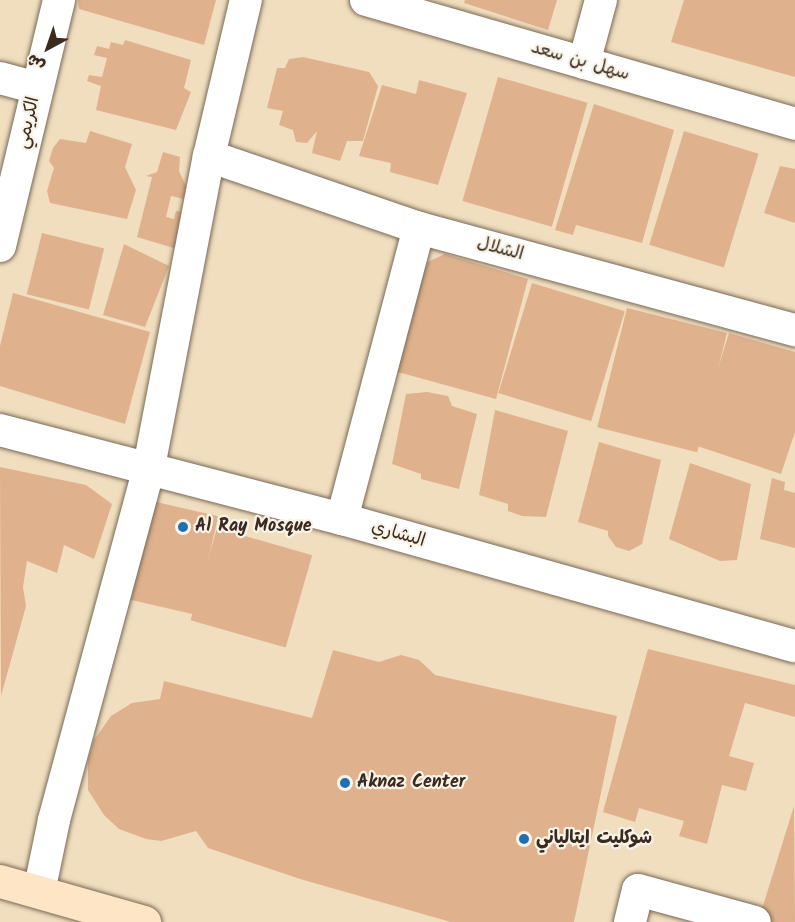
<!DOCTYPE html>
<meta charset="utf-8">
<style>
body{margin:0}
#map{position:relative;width:795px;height:922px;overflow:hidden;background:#f0debf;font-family:Kalam,"Playpen Sans Arabic",sans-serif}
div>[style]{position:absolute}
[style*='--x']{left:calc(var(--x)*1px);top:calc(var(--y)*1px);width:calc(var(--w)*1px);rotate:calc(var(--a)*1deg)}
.building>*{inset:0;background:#dfb28d;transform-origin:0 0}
.roads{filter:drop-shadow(0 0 2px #7a6956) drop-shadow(0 0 2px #7a6956)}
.street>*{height:32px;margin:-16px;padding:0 16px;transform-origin:16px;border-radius:16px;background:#fff}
.secondary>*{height:33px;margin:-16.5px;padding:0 16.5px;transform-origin:16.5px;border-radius:16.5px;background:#fde5c5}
.dots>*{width:16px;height:16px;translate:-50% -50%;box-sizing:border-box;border:3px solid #f7f3e8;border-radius:50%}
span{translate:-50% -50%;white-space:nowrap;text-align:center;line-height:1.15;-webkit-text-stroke:4.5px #f7f3e8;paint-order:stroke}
.street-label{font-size:18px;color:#3b2a1e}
.poi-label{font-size:18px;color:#3b2a1e;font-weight:700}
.left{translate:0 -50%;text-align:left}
.north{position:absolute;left:18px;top:18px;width:60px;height:60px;-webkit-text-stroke:4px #f7f3e8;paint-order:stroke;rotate:220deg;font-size:16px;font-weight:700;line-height:24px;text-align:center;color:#3b2a1e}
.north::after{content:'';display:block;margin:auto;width:21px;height:27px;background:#3b2a1e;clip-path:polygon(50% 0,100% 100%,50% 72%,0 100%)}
</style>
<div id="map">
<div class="building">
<div style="clip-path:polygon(78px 0,216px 0,204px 45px,79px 9px)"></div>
<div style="clip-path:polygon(465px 0,557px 0,548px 30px,464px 3px)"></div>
<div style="clip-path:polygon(684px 0,795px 0,795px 77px,671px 42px)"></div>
<div style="clip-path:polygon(125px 40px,191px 60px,184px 88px,191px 92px,176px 130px,96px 110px,101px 86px,87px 81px,89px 75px,102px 77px,107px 58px,94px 55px,97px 46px,109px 49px,111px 42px,123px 45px)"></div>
<div style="clip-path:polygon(303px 57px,369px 72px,378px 86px,363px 141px,347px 141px,340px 161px,312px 153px,317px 131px,307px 143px,296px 142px,293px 130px,279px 125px,283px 111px,267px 108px,277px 68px,285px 68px,289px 59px)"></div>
<div style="left:498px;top:77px;width:93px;height:129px;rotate:16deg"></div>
<div style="clip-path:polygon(419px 80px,467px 93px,438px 185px,390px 172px,391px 163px,359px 156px,382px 85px,416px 94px)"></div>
<div style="clip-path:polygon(594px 104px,674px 130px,642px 243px,576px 225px,573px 235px,555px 230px)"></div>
<div style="clip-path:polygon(90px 131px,132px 144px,125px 167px,136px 190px,127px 219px,50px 203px,47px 191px,54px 168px,49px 161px,53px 148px,60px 139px,86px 143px)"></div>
<div style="left:684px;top:131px;width:78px;height:119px;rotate:17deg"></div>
<div style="clip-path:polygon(163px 152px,180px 157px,179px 171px,193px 201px,171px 196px,166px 217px,174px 219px,176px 211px,188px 213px,177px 249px,137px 237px,152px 177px,146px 176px,157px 172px)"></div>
<div style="clip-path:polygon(780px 166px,795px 169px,795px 223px,764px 213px)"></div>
<div style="left:42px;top:233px;width:64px;height:63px;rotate:14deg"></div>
<div style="clip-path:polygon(124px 244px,169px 266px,145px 327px,103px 315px)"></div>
<div style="clip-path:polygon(445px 254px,528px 279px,496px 399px,394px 371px,423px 264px)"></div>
<div style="left:532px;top:283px;width:97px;height:115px;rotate:17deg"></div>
<div style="clip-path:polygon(13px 293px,150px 332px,125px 424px,0 386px,0 346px)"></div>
<div style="left:627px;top:308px;width:103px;height:123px;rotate:14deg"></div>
<div style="clip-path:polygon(729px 333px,795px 352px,795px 432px,781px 474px,694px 445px)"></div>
<div style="clip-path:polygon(427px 392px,448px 396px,452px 406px,477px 414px,459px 489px,421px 479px,421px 474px,392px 464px,406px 394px)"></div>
<div style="clip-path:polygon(495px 410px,568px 431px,546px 517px,522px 516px,508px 511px,508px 504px,479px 495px)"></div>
<div style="clip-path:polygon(599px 442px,661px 460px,642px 544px,629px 551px,616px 547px,608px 536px,608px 531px,578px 522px)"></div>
<div style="clip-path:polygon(690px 463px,751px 484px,737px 560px,720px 561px,669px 539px)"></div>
<div style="clip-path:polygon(0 467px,86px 485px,112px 504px,94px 559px,64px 545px,57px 573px,27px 561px,23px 587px,26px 606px,1px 696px)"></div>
<div style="clip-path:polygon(772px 478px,785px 482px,784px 490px,795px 493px,795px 548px,760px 539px)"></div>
<div style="left:152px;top:501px;width:68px;height:101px;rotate:13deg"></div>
<div style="left:217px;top:528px;width:99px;height:96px;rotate:16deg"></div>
<div style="clip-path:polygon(648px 649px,795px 685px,795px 717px,745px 703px,729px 756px,754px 763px,746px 791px,722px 785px,707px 844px,679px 836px,684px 821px,639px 808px,635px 822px,603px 812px)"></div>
<div style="clip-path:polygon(333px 650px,379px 662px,401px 655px,419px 660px,435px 675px,617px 716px,574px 922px,451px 922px,300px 879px,208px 848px,196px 831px,161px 841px,146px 839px,119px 829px,104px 815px,88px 790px,88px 760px,94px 740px,111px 716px,132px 703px,160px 699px,164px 681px,312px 718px)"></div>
<div style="clip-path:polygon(794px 806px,795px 922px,758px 922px)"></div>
</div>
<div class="roads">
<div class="street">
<div style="--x:366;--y:0;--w:447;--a:16.1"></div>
<div style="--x:584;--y:63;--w:65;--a:-74.9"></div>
<div style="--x:0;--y:78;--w:38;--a:15"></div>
<div style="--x:209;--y:156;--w:222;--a:18.9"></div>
<div style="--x:419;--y:228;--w:390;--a:15.2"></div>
<div style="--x:0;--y:246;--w:253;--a:-76.5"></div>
<div style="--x:0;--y:430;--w:353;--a:14.6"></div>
<div style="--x:342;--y:519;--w:470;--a:15.7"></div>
<div style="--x:342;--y:519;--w:301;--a:-75.2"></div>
<div style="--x:39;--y:892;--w:74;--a:-78.2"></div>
<div style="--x:54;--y:820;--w:360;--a:-74.9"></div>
<div style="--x:148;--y:472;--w:322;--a:-79.1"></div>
<div style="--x:209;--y:156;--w:160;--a:-76.7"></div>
<div style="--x:630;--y:922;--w:33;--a:-76"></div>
<div style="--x:638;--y:890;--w:121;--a:15.3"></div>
</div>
<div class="secondary">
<div style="--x:0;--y:881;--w:150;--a:15.9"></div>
</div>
</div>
<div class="dots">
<div style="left:183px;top:527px;background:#1f6fb2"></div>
<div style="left:345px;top:783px;background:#1f6fb2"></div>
<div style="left:524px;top:839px;background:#1f6fb2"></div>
</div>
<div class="street-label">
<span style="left:580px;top:62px;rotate:16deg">سهل بن سعد</span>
<span style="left:29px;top:123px;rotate:-77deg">الكريمي</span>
<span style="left:500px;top:250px;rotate:15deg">الشلال</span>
<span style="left:398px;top:535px;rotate:16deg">البشاري</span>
</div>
<div class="poi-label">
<span class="left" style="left:195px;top:527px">Al Ray Mosque</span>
<span class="left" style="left:357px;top:783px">Aknaz Center</span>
<span class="left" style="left:536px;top:839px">شوكليت ايتالياني</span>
</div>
<div class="north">ش</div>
</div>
